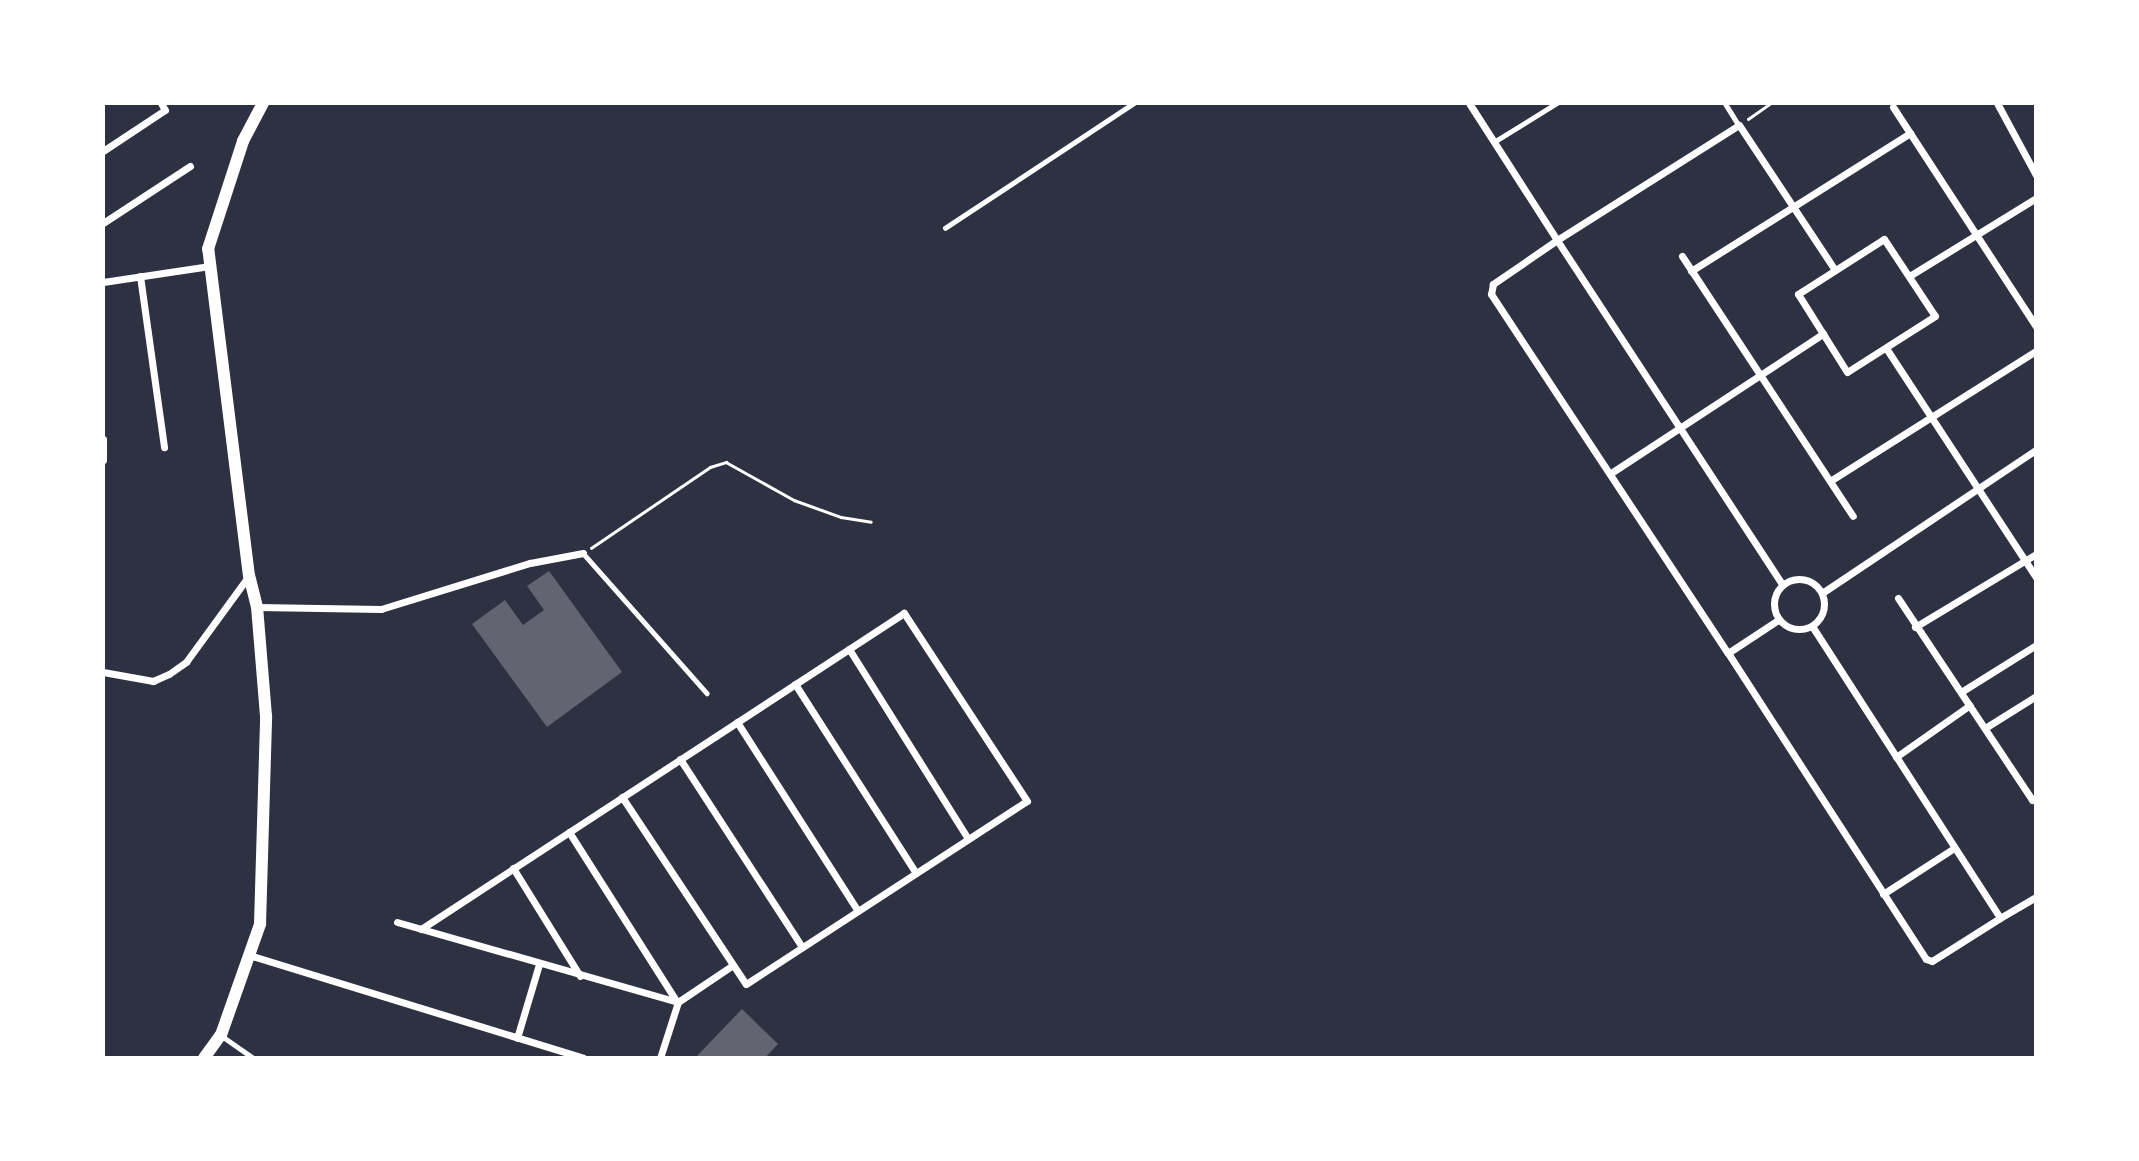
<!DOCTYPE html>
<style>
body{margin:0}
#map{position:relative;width:2139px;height:1161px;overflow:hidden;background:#2d3142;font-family:Mulish,sans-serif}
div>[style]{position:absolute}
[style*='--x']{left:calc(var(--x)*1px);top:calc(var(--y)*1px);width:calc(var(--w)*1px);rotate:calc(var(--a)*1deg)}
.building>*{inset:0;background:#626471}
.path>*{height:2.5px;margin:-1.25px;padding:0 1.25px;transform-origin:1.25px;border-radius:1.25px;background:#fff}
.service>*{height:4.5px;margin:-2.25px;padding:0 2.25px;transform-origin:2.25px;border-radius:2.25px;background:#fff}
.minor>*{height:7px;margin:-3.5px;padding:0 3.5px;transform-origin:3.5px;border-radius:3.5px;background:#fff}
.minor>.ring{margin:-3.5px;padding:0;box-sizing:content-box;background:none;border:7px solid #fff;border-radius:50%}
.tertiary>*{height:12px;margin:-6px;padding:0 6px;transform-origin:6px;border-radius:6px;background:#fff}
span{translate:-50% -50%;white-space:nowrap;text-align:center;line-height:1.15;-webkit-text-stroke:7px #fff;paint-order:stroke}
.frame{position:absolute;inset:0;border:105px solid #fff;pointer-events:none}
</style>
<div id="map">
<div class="building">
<div style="clip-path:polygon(549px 571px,622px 672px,547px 727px,472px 624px,505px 600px,523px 625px,544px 610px,527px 586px)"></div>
<div style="clip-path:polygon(742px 1009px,778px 1044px,765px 1058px,695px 1058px)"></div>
</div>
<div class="path">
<div style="--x:1748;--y:119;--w:28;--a:-35"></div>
<div style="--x:591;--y:548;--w:144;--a:-34.2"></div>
<div style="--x:710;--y:467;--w:17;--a:-17"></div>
<div style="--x:726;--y:462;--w:78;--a:29.2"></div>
<div style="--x:794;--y:500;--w:50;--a:19.9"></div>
<div style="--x:841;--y:517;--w:30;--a:9"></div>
</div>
<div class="service">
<div style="--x:1725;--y:103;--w:26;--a:58"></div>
<div style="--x:1494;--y:142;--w:74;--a:-31.8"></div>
<div style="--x:945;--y:228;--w:227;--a:-33.5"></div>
<div style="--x:583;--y:553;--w:187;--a:48.5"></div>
<div style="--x:222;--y:1036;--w:39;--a:35"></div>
</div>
<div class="minor">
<div style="--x:1469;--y:103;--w:163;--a:57.3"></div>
<div style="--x:1557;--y:240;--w:78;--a:145.5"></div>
<div style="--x:1493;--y:284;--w:10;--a:101"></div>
<div style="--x:1491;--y:294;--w:430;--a:56.6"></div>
<div style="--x:1728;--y:653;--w:60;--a:-33.4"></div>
<div style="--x:1997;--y:103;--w:82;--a:61.6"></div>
<div style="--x:1893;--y:107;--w:262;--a:56.9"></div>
<div style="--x:103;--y:151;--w:74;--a:-33.5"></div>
<div style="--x:165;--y:110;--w:8;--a:-120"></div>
<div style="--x:103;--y:223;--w:104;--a:-33.2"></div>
<div style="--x:1884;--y:239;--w:92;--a:56.5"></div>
<div style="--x:1935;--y:316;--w:104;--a:147.5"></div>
<div style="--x:1847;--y:372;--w:92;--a:-122.1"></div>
<div style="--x:1798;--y:294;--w:102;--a:-32.6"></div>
<div style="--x:1682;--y:256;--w:311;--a:56.7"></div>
<div style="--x:1691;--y:271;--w:259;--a:-32.2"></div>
<div style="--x:1911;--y:275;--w:147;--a:-31.6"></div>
<div style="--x:140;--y:276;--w:173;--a:82"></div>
<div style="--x:103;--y:282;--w:108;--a:-8.5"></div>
<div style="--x:1886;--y:348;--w:274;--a:56.8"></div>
<div style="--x:103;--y:439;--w:21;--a:90"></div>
<div style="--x:1611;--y:473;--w:254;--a:-33.3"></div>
<div style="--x:1830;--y:481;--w:244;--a:-32.3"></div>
<div class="ring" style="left:1774px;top:579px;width:43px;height:43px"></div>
<div style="--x:1782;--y:584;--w:411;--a:-123.2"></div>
<div style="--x:1557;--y:240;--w:215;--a:-32.3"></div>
<div style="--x:1739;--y:125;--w:174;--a:56.5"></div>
<div style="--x:1822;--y:593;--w:257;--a:-33.8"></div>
<div style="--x:1898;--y:598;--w:242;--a:56.4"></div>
<div style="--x:2032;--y:800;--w:5;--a:-37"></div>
<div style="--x:257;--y:607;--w:124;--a:0.9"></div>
<div style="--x:381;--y:609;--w:156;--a:-17.2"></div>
<div style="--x:530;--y:563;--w:54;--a:-10.7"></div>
<div style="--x:1812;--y:626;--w:347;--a:57.2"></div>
<div style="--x:2000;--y:918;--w:42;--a:-30.3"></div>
<div style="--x:1915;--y:627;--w:141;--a:-31.1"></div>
<div style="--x:1728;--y:653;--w:364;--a:57.1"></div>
<div style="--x:1926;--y:959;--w:6;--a:18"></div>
<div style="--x:1932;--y:961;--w:80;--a:-32.3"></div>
<div style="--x:103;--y:672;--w:51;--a:10.2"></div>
<div style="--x:153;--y:681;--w:17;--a:-24"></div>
<div style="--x:169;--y:674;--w:21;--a:-35"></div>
<div style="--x:186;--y:662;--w:105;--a:-53.9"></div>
<div style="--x:795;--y:684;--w:224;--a:57.4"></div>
<div style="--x:1961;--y:692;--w:89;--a:-32.1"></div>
<div style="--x:737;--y:722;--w:224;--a:57.4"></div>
<div style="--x:1985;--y:728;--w:60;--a:-32.1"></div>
<div style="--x:1896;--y:757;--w:90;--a:-35.1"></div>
<div style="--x:680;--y:759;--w:224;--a:57"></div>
<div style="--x:622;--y:797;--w:224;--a:56.5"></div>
<div style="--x:746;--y:984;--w:335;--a:-33.1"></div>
<div style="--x:1027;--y:801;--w:225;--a:-123.2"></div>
<div style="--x:904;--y:613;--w:66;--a:146.8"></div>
<div style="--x:849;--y:649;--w:224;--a:57.9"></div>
<div style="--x:569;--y:832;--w:201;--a:57.6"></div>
<div style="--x:513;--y:868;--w:127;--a:58.2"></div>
<div style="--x:1883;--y:894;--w:85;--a:-32.9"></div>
<div style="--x:397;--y:922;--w:292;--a:15.9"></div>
<div style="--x:421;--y:929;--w:511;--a:-33.19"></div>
<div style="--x:249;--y:955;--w:350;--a:17.1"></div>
<div style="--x:517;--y:1038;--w:77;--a:-73.4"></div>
<div style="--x:660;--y:1058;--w:59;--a:-72.2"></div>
<div style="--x:678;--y:1002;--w:66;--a:-33.9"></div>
</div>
<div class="tertiary">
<div style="--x:204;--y:1058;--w:29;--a:-54"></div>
<div style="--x:221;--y:1035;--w:118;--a:-70.6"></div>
<div style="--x:260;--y:924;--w:208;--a:-88.3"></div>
<div style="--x:266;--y:716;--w:109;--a:-94.7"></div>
<div style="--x:257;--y:607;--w:32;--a:-104"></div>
<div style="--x:249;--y:576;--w:330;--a:-97.1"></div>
<div style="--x:208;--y:249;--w:114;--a:-72"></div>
<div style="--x:243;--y:141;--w:43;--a:-62.2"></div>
</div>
<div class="frame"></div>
</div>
